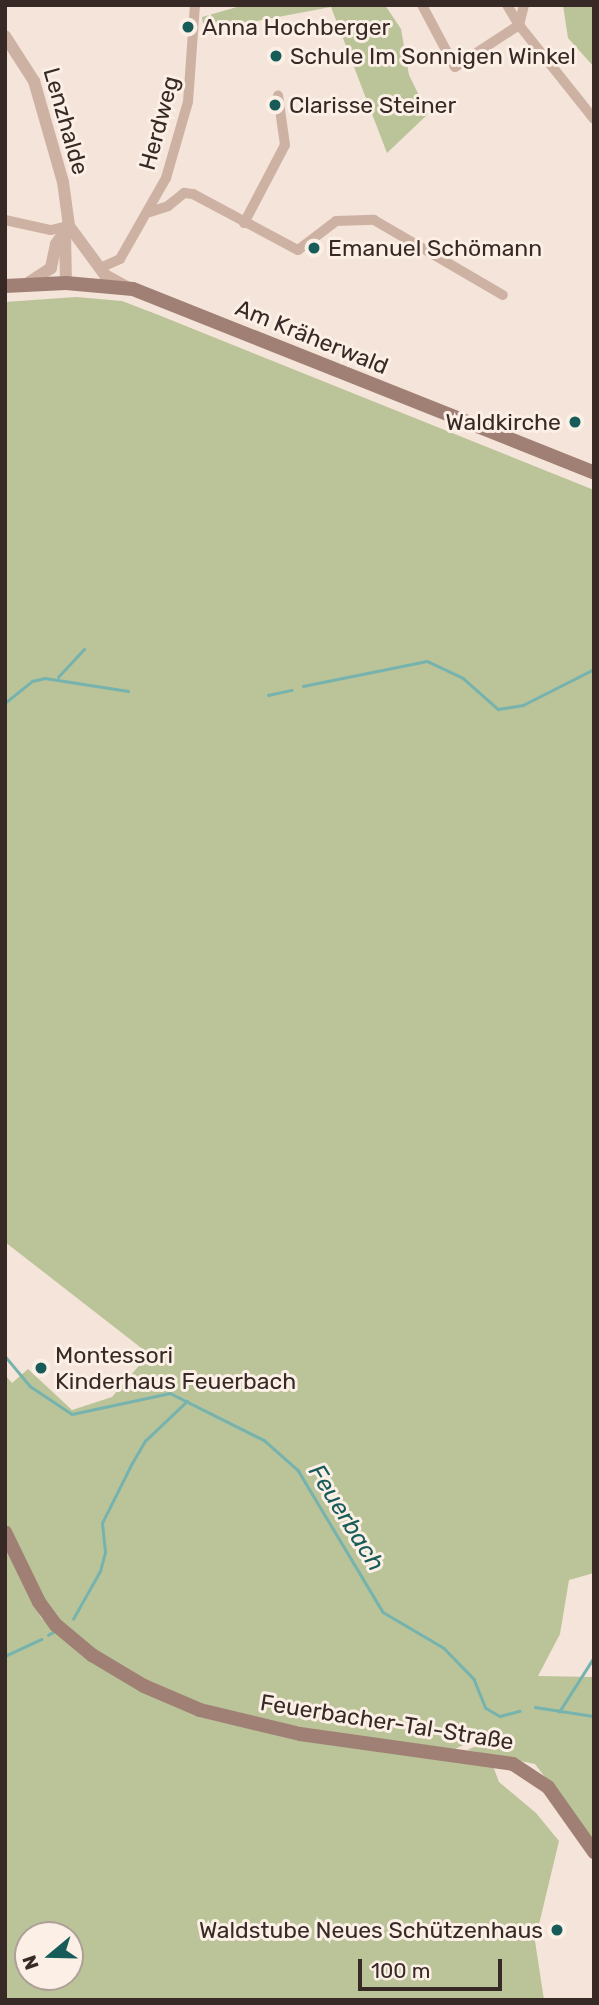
<!DOCTYPE html>
<meta charset="utf-8">
<style>
body{margin:0}
#map{position:relative;width:599px;height:2005px;overflow:hidden;background:#f4e4d9;font-family:Rubik,sans-serif}
div>[style]{position:absolute}
[style*='--x']{left:calc(var(--x)*1px);top:calc(var(--y)*1px);width:calc(var(--w)*1px);rotate:calc(var(--a)*1deg)}
.green>*{inset:0;background:#bac498}
.stream>*{height:2.5px;margin:-1.25px;padding:0 1.25px;transform-origin:1.25px;border-radius:1.25px;background:#76b3af}
.minor>*{height:10px;margin:-5px;padding:0 5px;transform-origin:5px;border-radius:5px;background:#cdb2a4}
.tertiary>*{height:12px;margin:-6px;padding:0 6px;transform-origin:6px;border-radius:6px;background:#cdb2a4}
.secondary>*{height:14px;margin:-7px;padding:0 7px;transform-origin:7px;border-radius:7px;background:#a08075}
.dots>*{width:19px;height:19px;translate:-50% -50%;box-sizing:border-box;border:4px solid #fbefe6;border-radius:50%}
span{translate:-50% -50%;white-space:nowrap;text-align:center;line-height:1.15;-webkit-text-stroke:6px #fbefe6;paint-order:stroke}
.poi-label{font-size:23px;color:#372a26}
.left{translate:0 -50%;text-align:left}
.right{translate:-100% -50%;text-align:right}
.street-label{font-size:23px;color:#372a26}
.water-label{font-size:24px;color:#185c59;font-style:italic}
.frame{position:absolute;inset:0;border:7px solid #372a26;pointer-events:none}
.north{position:absolute;left:14px;top:1921px;width:70px;height:70px;box-sizing:border-box;background:#fbefe6;border:2px solid #ada099;border-radius:50%;rotate:251deg;font-size:19px;font-weight:700;line-height:28px;text-align:center;color:#372a26}
.north::after{content:'';display:block;margin:auto;width:24px;height:32px;background:#185c59;clip-path:polygon(50% 0,100% 100%,50% 72%,0 100%)}
.scale{position:absolute;left:358px;top:1959px;width:144px;height:32px;box-sizing:border-box;border:4px solid #372a26;border-top:0;padding-left:9px;font-size:21px;line-height:24px;white-space:nowrap;color:#372a26;-webkit-text-stroke:5px #fbefe6;paint-order:stroke}
</style>
<div id="map">
<div class="green">
<div style="clip-path:polygon(244px 5px,385px 5px,401px 29px,409px 75px,428px 114px,387px 153px,331px 7px,204px 31px,202px 17px)"></div>
<div style="clip-path:polygon(563px 5px,594px 5px,594px 67px,568px 38px)"></div>
<div style="clip-path:polygon(76px 297px,122px 301px,156px 314px,594px 490px,594px 1573px,569px 1580px,560px 1634px,538px 1676px,594px 1677px,594px 1842px,535px 1764px,467px 1750px,498px 1737px,498px 1729px,455px 1749px,326px 1732px,243px 1716px,171px 1694px,120px 1667px,70px 1632px,50px 1610px,5px 1520px,5px 1375px,12px 1383px,28px 1369px,72px 1410px,112px 1397px,149px 1354px,5px 1242px,5px 302px)"></div>
<div style="clip-path:polygon(evenodd,5px 1543px,41px 1618px,61px 1635px,170px 1702px,493px 1766px,499px 1782px,536px 1813px,559px 1841px,535px 1941px,544px 2000px,5px 2000px,5px 1543px,28px 1935px,70px 1935px,70px 1977px,28px 1977px,28px 1935px)"></div>
</div>
<div class="stream">
<div style="--x:58;--y:677;--w:38;--a:-47"></div>
<div style="--x:303;--y:686;--w:126;--a:-11.4"></div>
<div style="--x:427;--y:661;--w:40;--a:25"></div>
<div style="--x:463;--y:678;--w:47;--a:41.5"></div>
<div style="--x:498;--y:709;--w:25;--a:-9"></div>
<div style="--x:523;--y:705;--w:80;--a:-26.9"></div>
<div style="--x:268;--y:695;--w:24;--a:-12"></div>
<div style="--x:5;--y:703;--w:35;--a:-39"></div>
<div style="--x:32;--y:681;--w:13;--a:-13"></div>
<div style="--x:45;--y:678;--w:84;--a:8.9"></div>
<div style="--x:5;--y:1356;--w:39;--a:50"></div>
<div style="--x:30;--y:1386;--w:50;--a:33.7"></div>
<div style="--x:72;--y:1414;--w:100;--a:-12.1"></div>
<div style="--x:170;--y:1393;--w:105;--a:26.6"></div>
<div style="--x:264;--y:1440;--w:45;--a:41.4"></div>
<div style="--x:298;--y:1470;--w:165;--a:59.1"></div>
<div style="--x:383;--y:1612;--w:71;--a:30.5"></div>
<div style="--x:444;--y:1648;--w:43;--a:45.9"></div>
<div style="--x:474;--y:1679;--w:31;--a:68"></div>
<div style="--x:486;--y:1708;--w:16;--a:30"></div>
<div style="--x:500;--y:1716;--w:20;--a:-15"></div>
<div style="--x:73;--y:1619;--w:55;--a:-60.6"></div>
<div style="--x:100;--y:1571;--w:20;--a:-75"></div>
<div style="--x:105;--y:1552;--w:29;--a:-96"></div>
<div style="--x:102;--y:1523;--w:65;--a:-63.4"></div>
<div style="--x:131;--y:1465;--w:28;--a:-60"></div>
<div style="--x:145;--y:1441;--w:58;--a:-43.6"></div>
<div style="--x:48;--y:1635;--w:6;--a:-31"></div>
<div style="--x:5;--y:1656;--w:40;--a:-25"></div>
<div style="--x:5;--y:1663;--w:9;--a:90"></div>
<div style="--x:535;--y:1707;--w:60;--a:8.7"></div>
<div style="--x:559;--y:1712;--w:65;--a:-57.5"></div>
</div>
<div class="minor">
<div style="--x:422;--y:5;--w:70;--a:62"></div>
<div style="--x:455;--y:67;--w:77;--a:-33.3"></div>
<div style="--x:519;--y:25;--w:23;--a:-121"></div>
<div style="--x:524;--y:5;--w:21;--a:104"></div>
<div style="--x:519;--y:25;--w:120;--a:51.4"></div>
<div style="--x:150;--y:212;--w:19;--a:-18"></div>
<div style="--x:168;--y:206;--w:21;--a:-39"></div>
<div style="--x:184;--y:193;--w:9;--a:6"></div>
<div style="--x:193;--y:194;--w:119;--a:28.1"></div>
<div style="--x:298;--y:250;--w:48;--a:-37.3"></div>
<div style="--x:336;--y:221;--w:38;--a:-2"></div>
<div style="--x:374;--y:220;--w:149;--a:30.2"></div>
<div style="--x:5;--y:220;--w:47;--a:12.3"></div>
<div style="--x:51;--y:230;--w:18;--a:-13"></div>
<div style="--x:244;--y:223;--w:88;--a:-62.3"></div>
<div style="--x:285;--y:145;--w:50;--a:-98"></div>
<div style="--x:100;--y:268;--w:22;--a:-24"></div>
<div style="--x:120;--y:259;--w:93;--a:-60.4"></div>
<div style="--x:166;--y:178;--w:79;--a:-73.9"></div>
<div style="--x:188;--y:102;--w:97;--a:-85.9"></div>
</div>
<div class="tertiary">
<div style="--x:5;--y:36;--w:54;--a:57.2"></div>
<div style="--x:34;--y:81;--w:105;--a:74"></div>
<div style="--x:63;--y:182;--w:44;--a:82.2"></div>
<div style="--x:69;--y:226;--w:22;--a:126"></div>
<div style="--x:56;--y:244;--w:25;--a:102"></div>
<div style="--x:51;--y:268;--w:27;--a:147"></div>
<div style="--x:69;--y:226;--w:61;--a:53.7"></div>
<div style="--x:105;--y:275;--w:29;--a:29"></div>
<div style="--x:65;--y:235;--w:48;--a:88.8"></div>
</div>
<div class="secondary">
<div style="--x:5;--y:286;--w:61;--a:-2.8"></div>
<div style="--x:66;--y:283;--w:67;--a:5.1"></div>
<div style="--x:133;--y:289;--w:496;--a:21.7"></div>
<div style="--x:5;--y:1532;--w:78;--a:64.1"></div>
<div style="--x:39;--y:1602;--w:29;--a:54"></div>
<div style="--x:56;--y:1625;--w:47;--a:39.8"></div>
<div style="--x:92;--y:1655;--w:61;--a:30.8"></div>
<div style="--x:144;--y:1686;--w:61;--a:23.2"></div>
<div style="--x:200;--y:1710;--w:103;--a:13.5"></div>
<div style="--x:300;--y:1734;--w:215;--a:8"></div>
<div style="--x:513;--y:1764;--w:42;--a:33.3"></div>
<div style="--x:548;--y:1787;--w:80;--a:54.7"></div>
</div>
<div class="dots">
<div style="left:188px;top:27px;background:#185c59"></div>
<div style="left:276px;top:56px;background:#185c59"></div>
<div style="left:275px;top:105px;background:#185c59"></div>
<div style="left:314px;top:248px;background:#185c59"></div>
<div style="left:575px;top:422px;background:#185c59"></div>
<div style="left:41px;top:1368px;background:#185c59"></div>
<div style="left:557px;top:1930px;background:#185c59"></div>
</div>
<div class="poi-label">
<span class="left" style="left:202px;top:27px">Anna Hochberger</span>
<span class="left" style="left:290px;top:56px">Schule Im Sonnigen Winkel</span>
<span class="left" style="left:289px;top:105px">Clarisse Steiner</span>
<span class="left" style="left:328px;top:248px">Emanuel Schömann</span>
<span class="right" style="left:561px;top:422px">Waldkirche</span>
<span class="left" style="left:55px;top:1368px">Montessori<br>Kinderhaus Feuerbach</span>
<span class="right" style="left:543px;top:1930px">Waldstube Neues Schützenhaus</span>
</div>
<div class="street-label">
<span style="left:66px;top:121px;rotate:74deg">Lenzhalde</span>
<span style="left:159px;top:123px;rotate:-75deg">Herdweg</span>
<span style="left:312px;top:337px;rotate:22deg">Am Kräherwald</span>
<span style="left:387px;top:1722px;rotate:9deg">Feuerbacher-Tal-Straße</span>
</div>
<div class="water-label">
<span style="left:346px;top:1518px;rotate:58deg">Feuerbach</span>
</div>
<div class="frame"></div>
<div class="north">N</div>
<div class="scale">100 m</div>
</div>
